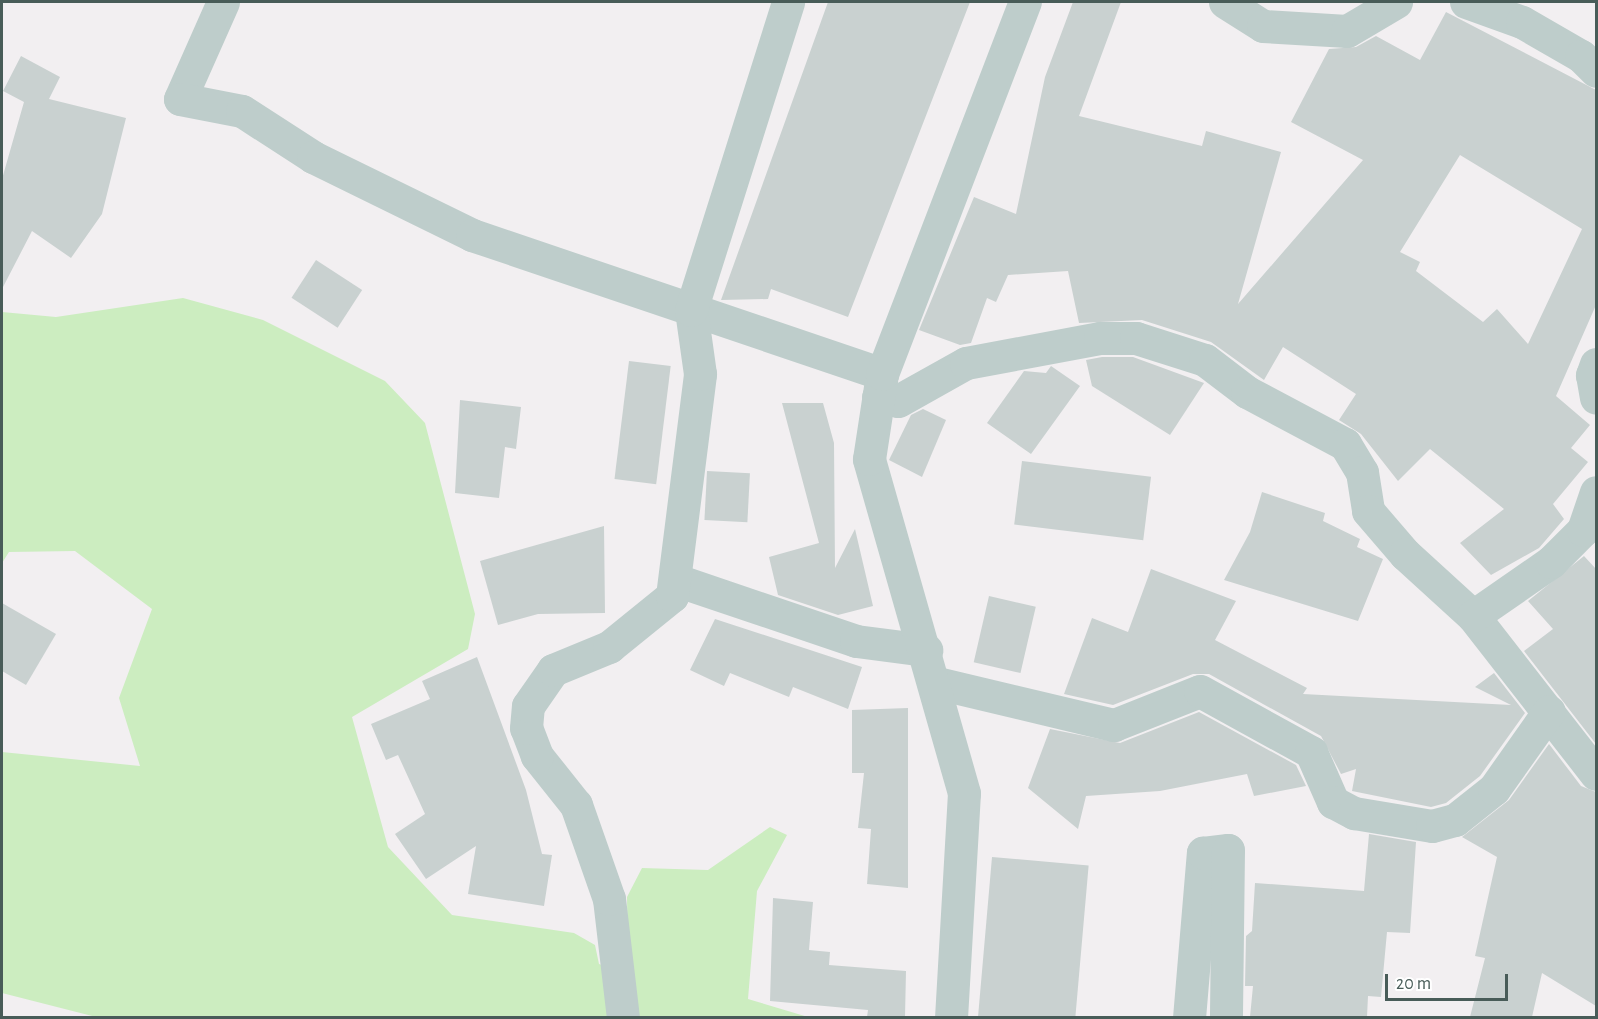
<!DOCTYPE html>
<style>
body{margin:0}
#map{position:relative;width:1598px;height:1019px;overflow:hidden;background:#f2eff1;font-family:"Alegreya Sans",sans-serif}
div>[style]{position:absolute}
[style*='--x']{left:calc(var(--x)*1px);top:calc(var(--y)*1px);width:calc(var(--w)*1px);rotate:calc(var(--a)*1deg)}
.green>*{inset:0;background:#ccedc0}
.building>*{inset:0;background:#c9d1d0;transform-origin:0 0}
.street>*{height:33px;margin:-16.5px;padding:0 16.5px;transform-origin:16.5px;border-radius:16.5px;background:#becdcb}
span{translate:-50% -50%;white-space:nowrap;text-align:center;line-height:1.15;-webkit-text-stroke:6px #fff;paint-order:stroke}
.frame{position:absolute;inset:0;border:3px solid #485c58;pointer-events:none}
.scale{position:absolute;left:1385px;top:974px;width:123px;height:27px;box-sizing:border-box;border:3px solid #485c58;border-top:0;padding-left:8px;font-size:18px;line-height:21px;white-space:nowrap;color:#485c58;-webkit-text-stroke:4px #fff;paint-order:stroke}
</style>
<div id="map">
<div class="green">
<div style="clip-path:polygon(183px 298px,263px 320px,385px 381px,425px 423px,475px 614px,468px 649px,352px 717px,388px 847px,452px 915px,574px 933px,595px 945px,599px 964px,628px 974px,627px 897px,642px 868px,708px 870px,770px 827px,787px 835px,757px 891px,748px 999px,808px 1017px,100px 1018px,2px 993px,2px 752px,140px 766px,119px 698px,152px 609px,75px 551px,9px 552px,2px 563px,2px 312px,56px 317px)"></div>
</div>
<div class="building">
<div style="clip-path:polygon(828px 2px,970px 2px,848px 317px,771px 289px,768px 299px,721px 300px)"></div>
<div style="clip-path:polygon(evenodd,1073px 2px,1121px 2px,1079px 116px,1202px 146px,1206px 131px,1281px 152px,1238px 304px,1363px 160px,1291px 122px,1329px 49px,1356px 47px,1376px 36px,1420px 60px,1446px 12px,1596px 90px,1596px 305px,1556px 396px,1590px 425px,1571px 448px,1588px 462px,1553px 504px,1564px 519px,1539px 548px,1491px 575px,1460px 543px,1504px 509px,1430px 449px,1398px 481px,1361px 434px,1339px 420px,1356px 394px,1283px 347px,1264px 380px,1211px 342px,1142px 320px,1079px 323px,1068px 271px,1008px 275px,996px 302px,987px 298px,971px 343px,960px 345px,919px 330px,974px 197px,1016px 214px,1045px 77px,1073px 2px,1460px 155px,1582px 229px,1528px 344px,1497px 309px,1483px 322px,1416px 271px,1420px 262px,1400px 252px,1460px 155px)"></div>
<div style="clip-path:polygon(21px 56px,60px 77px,49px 99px,126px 118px,102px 214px,71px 258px,32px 231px,2px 289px,2px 179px,24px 102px,3px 91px)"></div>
<div style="left:316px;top:260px;width:55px;height:45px;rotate:33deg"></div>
<div style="clip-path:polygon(1102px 357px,1133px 357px,1204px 383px,1170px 435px,1092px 386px,1086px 360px)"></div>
<div style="left:629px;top:361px;width:42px;height:119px;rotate:7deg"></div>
<div style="clip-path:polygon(1051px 366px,1080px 386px,1031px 454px,987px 423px,1024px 371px,1046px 373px)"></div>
<div style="clip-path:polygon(460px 400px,521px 407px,516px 449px,505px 447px,499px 498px,455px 493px)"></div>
<div style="clip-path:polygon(782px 403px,823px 403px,834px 443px,835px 568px,855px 529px,873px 606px,838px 615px,778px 595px,769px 557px,819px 543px)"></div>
<div style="clip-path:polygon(923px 409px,946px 420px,922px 477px,889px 460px,911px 415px)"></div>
<div style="left:1022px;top:461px;width:130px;height:64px;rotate:7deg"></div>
<div style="left:707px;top:471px;width:43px;height:49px;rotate:3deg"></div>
<div style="clip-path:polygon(1262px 492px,1325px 513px,1323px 521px,1360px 539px,1357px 547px,1383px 559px,1358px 621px,1224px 580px,1250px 532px)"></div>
<div style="clip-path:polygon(604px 526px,605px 613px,538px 614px,498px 625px,480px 561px)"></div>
<div style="clip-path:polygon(1584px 556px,1596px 569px,1596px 744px,1524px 651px,1553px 629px,1528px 601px)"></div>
<div style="clip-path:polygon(1151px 569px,1236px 601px,1215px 640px,1307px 688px,1303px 694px,1511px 705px,1475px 687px,1494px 673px,1525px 713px,1480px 776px,1446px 803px,1431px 807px,1352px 791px,1356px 769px,1341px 774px,1321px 736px,1209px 674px,1193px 674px,1113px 705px,1064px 694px,1092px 618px,1128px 632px)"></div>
<div style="left:989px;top:596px;width:48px;height:68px;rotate:13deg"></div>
<div style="clip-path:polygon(2px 603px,56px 634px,26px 685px,2px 671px)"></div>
<div style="clip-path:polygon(715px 619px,862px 667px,848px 709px,793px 687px,789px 697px,730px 673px,724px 686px,690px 670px)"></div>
<div style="clip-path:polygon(477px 657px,526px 790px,542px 854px,552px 855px,544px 906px,468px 894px,476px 846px,426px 879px,395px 834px,425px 814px,398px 755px,386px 760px,371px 724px,430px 699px,422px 681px)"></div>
<div style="clip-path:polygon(908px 708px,908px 888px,867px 884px,871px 829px,858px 828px,864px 773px,852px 773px,852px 710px)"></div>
<div style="clip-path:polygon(1199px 712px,1296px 765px,1306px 786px,1254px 796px,1247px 774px,1160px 791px,1086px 796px,1078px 829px,1028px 788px,1050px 729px,1120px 743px)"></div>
<div style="clip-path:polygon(1549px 744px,1581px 786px,1596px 792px,1596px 1006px,1542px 973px,1532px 1017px,1470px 1017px,1485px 958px,1475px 956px,1497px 857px,1462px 837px,1509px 800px)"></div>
<div style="clip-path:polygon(1369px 834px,1416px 842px,1410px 933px,1387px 932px,1381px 997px,1368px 996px,1367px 1017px,1250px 1017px,1253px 986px,1245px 986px,1246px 936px,1252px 931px,1255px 883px,1364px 891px)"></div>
<div style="left:992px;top:857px;width:97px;height:161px;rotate:5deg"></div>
<div style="clip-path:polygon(773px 898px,813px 902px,809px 950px,830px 952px,829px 965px,906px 971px,905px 1017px,867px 1017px,868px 1010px,770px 1001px)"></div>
</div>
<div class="street">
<div style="--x:223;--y:2;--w:106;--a:113.9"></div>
<div style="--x:180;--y:99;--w:63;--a:11"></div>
<div style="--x:242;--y:111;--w:85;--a:32.9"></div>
<div style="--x:313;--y:157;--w:177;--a:26.1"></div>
<div style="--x:472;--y:235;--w:433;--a:18.7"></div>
<div style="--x:1225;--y:2;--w:45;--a:32.3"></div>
<div style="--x:1263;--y:26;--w:84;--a:3.4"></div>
<div style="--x:1347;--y:31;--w:57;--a:-30.6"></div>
<div style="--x:1466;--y:2;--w:59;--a:19.7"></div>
<div style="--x:1522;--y:22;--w:68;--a:30"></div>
<div style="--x:1581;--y:56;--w:21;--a:45"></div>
<div style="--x:1596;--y:364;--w:12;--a:110"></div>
<div style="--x:1592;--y:375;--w:23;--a:80"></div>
<div style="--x:878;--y:397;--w:20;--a:11"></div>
<div style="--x:898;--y:401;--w:78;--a:-29.2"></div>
<div style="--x:966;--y:363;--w:136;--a:-10.6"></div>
<div style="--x:1100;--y:338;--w:36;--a:0"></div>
<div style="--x:1136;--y:338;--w:72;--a:17.7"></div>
<div style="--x:1205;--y:360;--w:53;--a:37.3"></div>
<div style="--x:1247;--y:392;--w:111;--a:28"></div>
<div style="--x:1345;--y:444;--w:33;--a:59"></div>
<div style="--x:1362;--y:472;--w:39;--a:81"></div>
<div style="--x:1368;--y:511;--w:57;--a:49.3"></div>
<div style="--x:1405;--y:554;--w:92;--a:42.4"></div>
<div style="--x:1473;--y:616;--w:200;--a:52.1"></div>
<div style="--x:676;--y:580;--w:190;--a:18.7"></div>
<div style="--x:856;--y:641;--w:71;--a:7.3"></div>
<div style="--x:1473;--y:616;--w:95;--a:-34.7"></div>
<div style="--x:1551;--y:562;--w:45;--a:-45"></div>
<div style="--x:1583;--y:530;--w:40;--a:-71.1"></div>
<div style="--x:933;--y:682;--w:186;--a:13.4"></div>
<div style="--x:1114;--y:725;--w:92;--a:-21.6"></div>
<div style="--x:1200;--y:691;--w:127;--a:28.8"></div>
<div style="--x:1311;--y:752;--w:55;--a:66.3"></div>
<div style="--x:1333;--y:802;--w:24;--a:28"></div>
<div style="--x:1354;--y:813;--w:79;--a:9.5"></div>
<div style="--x:1432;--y:826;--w:24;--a:-15"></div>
<div style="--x:1455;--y:820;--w:50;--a:-38.5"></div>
<div style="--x:1494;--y:789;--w:95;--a:-54.8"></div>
<div style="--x:623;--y:1018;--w:120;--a:-96.7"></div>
<div style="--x:609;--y:899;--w:100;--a:-109.3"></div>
<div style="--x:576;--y:805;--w:63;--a:-128.5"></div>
<div style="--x:537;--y:756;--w:30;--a:-111"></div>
<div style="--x:526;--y:728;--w:22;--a:-85"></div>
<div style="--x:528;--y:706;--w:44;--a:-55.2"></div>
<div style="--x:553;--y:670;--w:61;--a:-22.3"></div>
<div style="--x:609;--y:647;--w:81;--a:-39"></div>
<div style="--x:672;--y:596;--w:224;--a:-82.8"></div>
<div style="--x:700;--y:374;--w:65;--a:-98"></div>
<div style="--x:691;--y:310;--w:323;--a:-72.5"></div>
<div style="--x:951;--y:1018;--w:225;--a:-86.7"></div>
<div style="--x:964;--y:793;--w:347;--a:-105.9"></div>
<div style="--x:869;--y:459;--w:86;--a:-81.3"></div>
<div style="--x:882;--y:374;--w:399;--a:-69"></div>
<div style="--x:1189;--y:1018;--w:166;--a:-85.2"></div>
<div style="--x:1203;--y:853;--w:25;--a:-7"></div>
<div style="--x:1228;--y:850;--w:168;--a:90.7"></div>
</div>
<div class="frame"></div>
<div class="scale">20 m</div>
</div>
